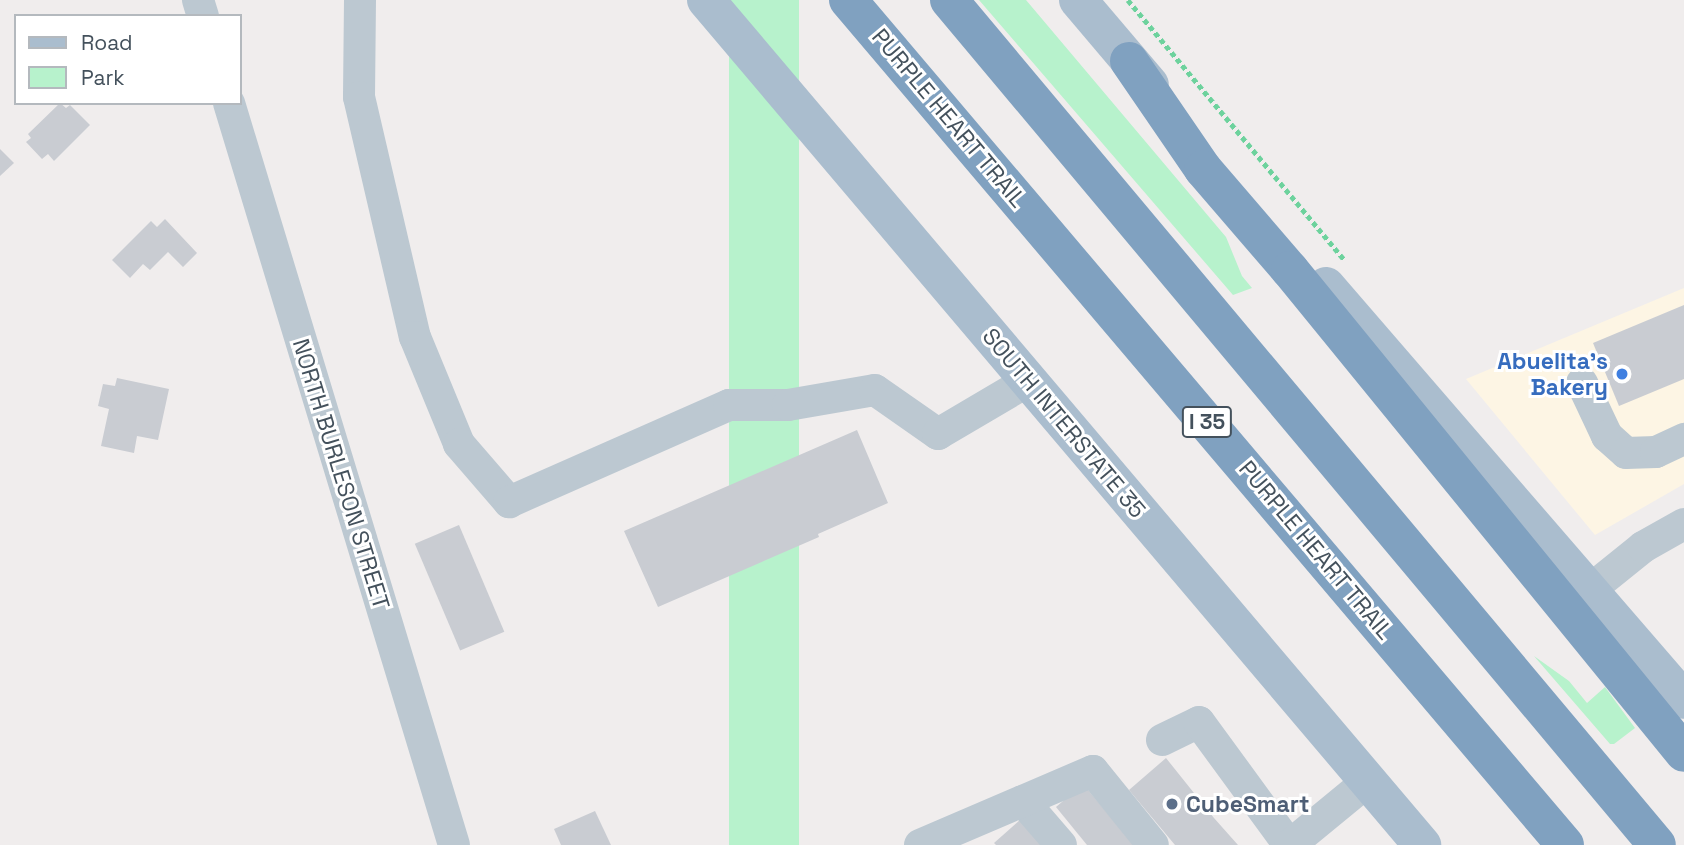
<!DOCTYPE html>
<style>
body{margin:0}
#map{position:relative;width:1684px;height:845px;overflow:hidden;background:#f0eded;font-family:"Space Grotesk",sans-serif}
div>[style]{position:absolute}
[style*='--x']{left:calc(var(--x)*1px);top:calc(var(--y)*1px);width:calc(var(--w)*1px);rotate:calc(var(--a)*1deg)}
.commercial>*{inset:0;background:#fdf5e4}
.green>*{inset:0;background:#b7f2cc;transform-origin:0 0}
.building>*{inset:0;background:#c9ccd2;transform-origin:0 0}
.path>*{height:4.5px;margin-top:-2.25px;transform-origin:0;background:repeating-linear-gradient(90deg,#6dd29d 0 5px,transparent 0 8.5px)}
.minor>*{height:32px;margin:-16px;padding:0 16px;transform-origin:16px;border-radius:16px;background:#bcc8d1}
.major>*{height:38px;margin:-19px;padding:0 19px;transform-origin:19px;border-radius:19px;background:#aabdce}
.highway>*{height:38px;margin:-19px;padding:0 19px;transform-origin:19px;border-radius:19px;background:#80a1c0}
.dots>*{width:19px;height:19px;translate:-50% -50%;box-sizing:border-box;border:4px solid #fff;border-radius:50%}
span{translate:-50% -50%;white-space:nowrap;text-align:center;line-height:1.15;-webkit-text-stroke:6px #fff;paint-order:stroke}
.shield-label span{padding:2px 5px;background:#fff;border:2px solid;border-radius:5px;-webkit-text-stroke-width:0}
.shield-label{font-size:21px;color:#44515c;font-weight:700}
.street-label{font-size:23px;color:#44515c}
.shop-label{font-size:23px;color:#366cbe;font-weight:700}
.right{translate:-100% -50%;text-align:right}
.service-label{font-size:23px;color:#4e5e75;font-weight:700}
.left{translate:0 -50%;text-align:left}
.legend{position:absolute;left:14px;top:14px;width:228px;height:91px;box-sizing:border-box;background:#fff;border:2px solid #b4b9be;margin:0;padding:9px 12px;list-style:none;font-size:21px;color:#44515c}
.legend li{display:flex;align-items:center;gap:14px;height:35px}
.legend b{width:35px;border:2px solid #b4b9be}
</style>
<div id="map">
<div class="commercial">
<div style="clip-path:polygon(1684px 288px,1684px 484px,1595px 535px,1466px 379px)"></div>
</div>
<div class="green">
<div style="left:729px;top:0;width:70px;height:1110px"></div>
<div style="clip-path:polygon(979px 0,1026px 0,1226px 237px,1242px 276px,1252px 288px,1233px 295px)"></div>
<div style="clip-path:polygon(1534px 656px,1569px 681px,1587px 703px,1605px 687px,1635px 728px,1614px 744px,1610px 744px)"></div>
</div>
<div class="building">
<div style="clip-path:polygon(60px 103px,66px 108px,70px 105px,90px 125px,54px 161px,48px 154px,42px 159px,26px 142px,31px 138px,28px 134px)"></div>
<div style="clip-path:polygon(0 149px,14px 163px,0 176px)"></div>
<div style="clip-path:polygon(165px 219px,197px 253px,183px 267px,168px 252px,150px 270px,143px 264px,130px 278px,112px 260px,151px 221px,157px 227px)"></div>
<div style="clip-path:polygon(1684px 305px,1684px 379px,1619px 406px,1593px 343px)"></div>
<div style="clip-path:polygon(117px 378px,169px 389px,158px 440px,137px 436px,134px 453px,101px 446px,109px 409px,98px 406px,103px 384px,115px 386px)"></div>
<div style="clip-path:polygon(857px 430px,888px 503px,818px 534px,819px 537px,658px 607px,624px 531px)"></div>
<div style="left:459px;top:525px;width:116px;height:48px;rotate:67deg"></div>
<div style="clip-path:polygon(1166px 758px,1214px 818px,1238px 845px,1175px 845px,1129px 790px)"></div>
<div style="clip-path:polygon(1083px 784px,1134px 845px,1087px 845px,1056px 807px)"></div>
<div style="clip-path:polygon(595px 811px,611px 845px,561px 845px,554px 829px)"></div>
<div style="clip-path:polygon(1021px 819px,1043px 845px,996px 845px,994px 843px)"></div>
</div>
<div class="path">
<div style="--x:1128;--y:0;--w:339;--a:50.2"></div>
</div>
<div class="minor">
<div style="--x:198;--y:0;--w:17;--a:73"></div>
<div style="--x:360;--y:0;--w:97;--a:90.6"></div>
<div style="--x:359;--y:97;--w:246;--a:76.9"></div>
<div style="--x:415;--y:337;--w:116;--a:67.6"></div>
<div style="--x:459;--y:444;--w:77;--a:49.2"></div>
<div style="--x:509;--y:502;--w:240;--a:-23.8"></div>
<div style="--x:729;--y:405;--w:59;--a:0"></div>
<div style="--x:788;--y:405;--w:88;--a:-9.8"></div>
<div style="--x:875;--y:390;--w:77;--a:34.9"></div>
<div style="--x:938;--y:434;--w:104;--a:-30.5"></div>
<div style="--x:229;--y:103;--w:775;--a:73.13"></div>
<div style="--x:1582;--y:383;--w:59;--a:64.7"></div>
<div style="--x:1607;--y:436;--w:25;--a:42"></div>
<div style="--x:1626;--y:453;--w:30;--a:-2"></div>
<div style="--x:1656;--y:452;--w:31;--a:-25"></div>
<div style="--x:1591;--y:589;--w:67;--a:-38.9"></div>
<div style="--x:1643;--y:547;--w:47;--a:-29.3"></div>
<div style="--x:1162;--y:740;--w:41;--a:-25.9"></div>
<div style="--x:1199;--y:722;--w:152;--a:53.8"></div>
<div style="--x:1023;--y:801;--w:58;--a:49.2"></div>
<div style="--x:920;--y:845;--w:188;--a:-23.2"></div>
<div style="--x:1093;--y:771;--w:95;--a:51"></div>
<div style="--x:1290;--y:845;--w:101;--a:-39.4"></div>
</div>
<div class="major">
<div style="--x:706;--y:0;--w:1108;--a:49.72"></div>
<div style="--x:1078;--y:0;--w:111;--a:49.7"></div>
<div style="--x:1326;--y:286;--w:547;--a:49.15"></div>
</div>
<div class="highway">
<div style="--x:848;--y:0;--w:1108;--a:49.68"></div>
<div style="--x:949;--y:0;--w:1102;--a:50.04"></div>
<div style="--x:1129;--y:61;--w:131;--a:55.6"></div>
<div style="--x:1203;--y:169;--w:133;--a:49.3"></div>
<div style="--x:1290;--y:270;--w:623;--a:50.79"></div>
</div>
<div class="dots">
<div style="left:1622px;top:374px;background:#3f7fe0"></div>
<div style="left:1172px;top:804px;background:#5c6f8a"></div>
</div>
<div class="shield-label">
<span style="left:1207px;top:422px">I 35</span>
</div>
<div class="street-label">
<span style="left:949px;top:118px;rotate:50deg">PURPLE HEART TRAIL</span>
<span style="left:1064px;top:423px;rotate:50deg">SOUTH INTERSTATE 35</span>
<span style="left:341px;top:474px;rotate:73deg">NORTH BURLESON STREET</span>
<span style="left:1316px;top:550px;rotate:50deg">PURPLE HEART TRAIL</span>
</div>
<div class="shop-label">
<span class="right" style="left:1608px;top:374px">Abuelita's<br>Bakery</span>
</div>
<div class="service-label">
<span class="left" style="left:1186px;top:804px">CubeSmart</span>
</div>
<ul class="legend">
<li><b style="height:9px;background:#aabdce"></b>Road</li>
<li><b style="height:19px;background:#b7f2cc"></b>Park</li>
</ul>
</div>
